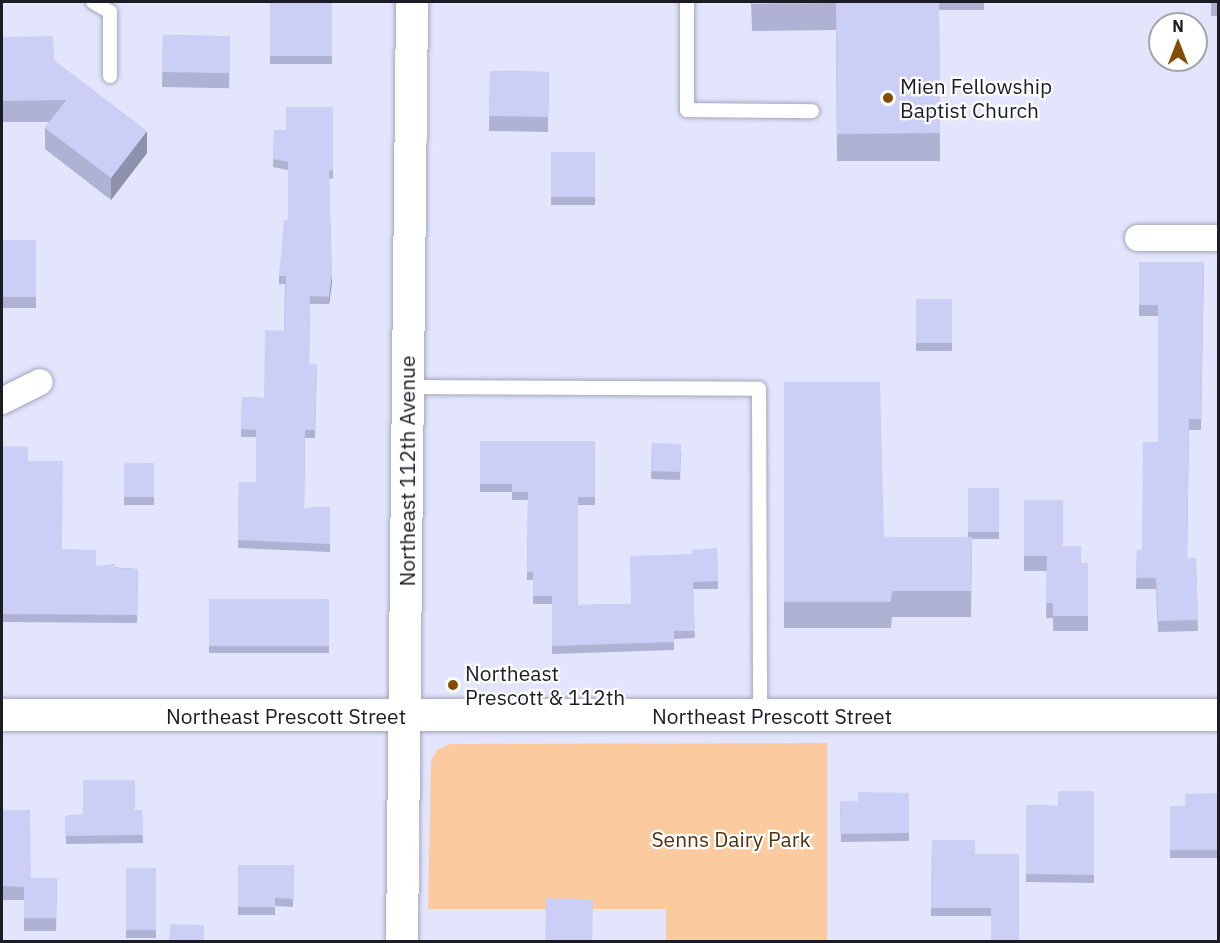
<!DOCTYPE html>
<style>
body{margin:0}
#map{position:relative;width:1220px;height:943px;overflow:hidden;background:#e3e5fd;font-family:"IBM Plex Sans",sans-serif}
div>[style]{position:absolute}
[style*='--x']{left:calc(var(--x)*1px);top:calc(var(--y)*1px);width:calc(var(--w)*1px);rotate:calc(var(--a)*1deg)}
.green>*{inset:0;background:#fbca9f}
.roads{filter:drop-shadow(0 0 2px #a3a6bc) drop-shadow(0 0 2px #a3a6bc)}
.service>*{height:14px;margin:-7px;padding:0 7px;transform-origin:7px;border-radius:7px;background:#fff}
.minor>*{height:26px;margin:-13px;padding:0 13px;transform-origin:13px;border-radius:13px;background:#fff}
.tertiary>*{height:32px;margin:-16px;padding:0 16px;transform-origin:16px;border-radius:16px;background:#fff}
.wall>*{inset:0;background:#afb2d3;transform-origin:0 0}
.shaded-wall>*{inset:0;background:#8e91ac}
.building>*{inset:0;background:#cbcff5;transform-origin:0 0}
.dots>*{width:16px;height:16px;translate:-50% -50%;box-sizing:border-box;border:3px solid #fff;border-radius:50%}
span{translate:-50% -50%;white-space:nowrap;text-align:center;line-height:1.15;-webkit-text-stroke:4.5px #fff;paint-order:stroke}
.poi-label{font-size:21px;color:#1b1c24}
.left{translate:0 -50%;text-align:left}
.street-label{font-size:21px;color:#1b1c24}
.park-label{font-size:21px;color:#55320e}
.frame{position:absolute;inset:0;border:3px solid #1b1c24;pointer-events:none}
.north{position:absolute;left:1148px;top:12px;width:60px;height:60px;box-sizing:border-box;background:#fff;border:2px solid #a4a4a7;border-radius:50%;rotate:0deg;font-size:16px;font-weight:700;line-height:24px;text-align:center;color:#1b1c24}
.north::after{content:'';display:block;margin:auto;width:21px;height:27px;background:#864b02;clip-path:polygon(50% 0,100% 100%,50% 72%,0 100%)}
</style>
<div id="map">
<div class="green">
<div style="clip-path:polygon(827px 743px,827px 941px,666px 941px,666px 909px,428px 909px,431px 761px,437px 750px,450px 744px)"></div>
</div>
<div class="roads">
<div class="service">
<div style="--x:93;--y:2;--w:20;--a:30"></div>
<div style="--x:110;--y:12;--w:64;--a:90"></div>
<div style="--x:687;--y:2;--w:108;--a:90"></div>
<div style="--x:687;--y:110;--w:125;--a:0.5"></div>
<div style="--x:408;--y:387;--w:351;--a:0.3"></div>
<div style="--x:759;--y:389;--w:327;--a:89.8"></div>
</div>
<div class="minor">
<div style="--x:1138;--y:238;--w:80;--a:0"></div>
<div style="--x:2;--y:401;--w:42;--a:-26.6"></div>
</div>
<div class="tertiary">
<div style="--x:2;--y:715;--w:1216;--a:0"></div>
<div style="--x:402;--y:942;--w:940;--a:-89.39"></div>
</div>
</div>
<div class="wall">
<div style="left:270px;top:2px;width:62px;height:62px"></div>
<div style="clip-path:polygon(751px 2px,984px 2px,984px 10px,939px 10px,940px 161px,837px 161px,836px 30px,752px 31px)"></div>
<div style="left:1211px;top:2px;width:7px;height:14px"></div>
<div style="left:163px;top:35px;width:67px;height:52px;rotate:1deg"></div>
<div style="clip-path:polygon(2px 37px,54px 60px,147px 153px,111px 200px,45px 149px,45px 128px,49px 122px,2px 122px)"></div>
<div style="left:490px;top:71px;width:59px;height:60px;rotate:1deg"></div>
<div style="clip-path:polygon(333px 107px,333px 178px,329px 179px,332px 282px,329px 304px,310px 304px,309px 364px,317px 364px,315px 438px,305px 438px,304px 508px,330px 507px,330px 552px,238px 548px,239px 482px,256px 482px,256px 437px,241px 437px,242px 397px,264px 398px,284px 331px,285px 284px,279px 284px,279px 276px,288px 220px,288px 170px,273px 167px,274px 130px,286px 130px)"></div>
<div style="left:551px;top:152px;width:44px;height:53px"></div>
<div style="left:2px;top:240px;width:34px;height:68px"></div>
<div style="clip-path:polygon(1139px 262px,1204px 262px,1201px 430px,1189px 430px,1187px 558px,1196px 558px,1198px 631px,1158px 632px,1156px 589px,1136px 589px,1137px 550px,1142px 550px,1158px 442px,1158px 316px,1139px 316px)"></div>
<div style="left:916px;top:299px;width:36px;height:52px"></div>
<div style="clip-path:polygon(784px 382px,884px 537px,968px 537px,968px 489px,999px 488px,999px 539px,972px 539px,971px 617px,892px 617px,891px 628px,784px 628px)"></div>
<div style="clip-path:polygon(480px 441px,595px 441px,595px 505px,578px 505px,578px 605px,631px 604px,692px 554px,717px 548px,718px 589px,693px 589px,695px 638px,674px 639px,674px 650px,552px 654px,552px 604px,533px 604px,533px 580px,527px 580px,528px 500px,512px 500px,512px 492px,480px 492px)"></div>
<div style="clip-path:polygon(652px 443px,681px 452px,680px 480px,651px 479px)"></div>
<div style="clip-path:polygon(2px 446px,28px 461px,62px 549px,96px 566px,138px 569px,137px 623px,2px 622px)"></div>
<div style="left:124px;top:463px;width:30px;height:42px"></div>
<div style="clip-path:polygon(1024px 500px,1063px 546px,1081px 563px,1088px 563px,1088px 631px,1053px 631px,1053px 618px,1046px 618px,1047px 571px,1024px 571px)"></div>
<div style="left:209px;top:599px;width:120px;height:54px"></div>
<div style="clip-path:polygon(1094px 791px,1094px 883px,1026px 882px,1026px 805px,1058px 806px)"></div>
<div style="clip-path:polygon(909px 793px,909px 841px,841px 842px,840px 801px,858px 801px)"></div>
<div style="clip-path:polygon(1218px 793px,1218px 858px,1170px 858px,1170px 806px,1185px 806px)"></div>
<div style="clip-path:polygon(2px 810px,31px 878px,57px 878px,56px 931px,24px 931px,24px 900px,2px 900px)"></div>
<div style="clip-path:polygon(142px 810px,143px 843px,66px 844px,65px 816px)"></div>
<div style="clip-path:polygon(932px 840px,975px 854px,1019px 854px,991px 916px,931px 916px)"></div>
<div style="clip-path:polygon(238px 865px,294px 865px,293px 907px,275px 906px,275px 915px,238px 915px)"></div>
<div style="left:126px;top:868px;width:30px;height:70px"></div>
</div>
<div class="shaded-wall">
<div style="clip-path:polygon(147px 131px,147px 153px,111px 200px,111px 178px)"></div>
<div style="clip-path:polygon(332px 274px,332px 282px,329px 304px,329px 297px)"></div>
</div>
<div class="building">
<div style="left:270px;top:2px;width:62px;height:54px"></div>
<div style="clip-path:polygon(752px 2px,939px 2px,940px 133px,837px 134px,836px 3px,752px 4px)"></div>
<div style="left:163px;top:35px;width:67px;height:37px;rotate:1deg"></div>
<div style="clip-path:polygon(53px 36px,54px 60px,147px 131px,111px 178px,45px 128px,66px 100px,2px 101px,2px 37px)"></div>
<div style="left:490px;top:71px;width:59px;height:45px;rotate:1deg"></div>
<div style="clip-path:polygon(286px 107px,333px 107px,333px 170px,329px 171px,332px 274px,329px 297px,310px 296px,309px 364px,317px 364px,315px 430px,305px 430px,304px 508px,330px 507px,330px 544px,238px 540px,239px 482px,256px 482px,256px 430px,241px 429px,242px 397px,264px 398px,265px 330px,284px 331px,286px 276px,279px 276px,284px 220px,288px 220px,288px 162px,273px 159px,274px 130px,286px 130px)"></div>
<div style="left:551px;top:152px;width:44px;height:45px"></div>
<div style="left:2px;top:240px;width:34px;height:57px"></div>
<div style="clip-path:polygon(1139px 262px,1204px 262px,1201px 419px,1189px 419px,1187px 558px,1196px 558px,1198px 620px,1158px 621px,1156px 578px,1136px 578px,1137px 550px,1142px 550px,1143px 442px,1158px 442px,1158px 305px,1139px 305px)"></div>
<div style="left:916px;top:299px;width:36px;height:44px"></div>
<div style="clip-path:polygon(784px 382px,880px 382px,884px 537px,972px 537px,971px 591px,892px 591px,891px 602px,784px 602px)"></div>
<div style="clip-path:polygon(480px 441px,595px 441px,595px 497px,578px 497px,578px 605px,631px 604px,630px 556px,692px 554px,692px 550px,717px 548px,718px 581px,693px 582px,695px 631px,674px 631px,674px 642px,552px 646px,552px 596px,533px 596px,533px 572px,527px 572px,528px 492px,512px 492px,512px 484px,480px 484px)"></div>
<div style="left:652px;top:443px;width:29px;height:28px;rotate:2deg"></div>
<div style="clip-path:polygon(2px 446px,28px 447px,28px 461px,63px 461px,62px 549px,96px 550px,96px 566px,115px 564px,115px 568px,138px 569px,137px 615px,2px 614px)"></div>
<div style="left:124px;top:463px;width:30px;height:34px"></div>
<div style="left:999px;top:488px;width:44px;height:31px;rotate:90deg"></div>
<div style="clip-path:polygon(1024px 500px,1063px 500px,1063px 546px,1081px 546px,1081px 563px,1088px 563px,1088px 616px,1053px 616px,1053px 603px,1046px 603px,1047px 556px,1024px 556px)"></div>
<div style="left:209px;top:599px;width:120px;height:47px"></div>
<div style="clip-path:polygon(83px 780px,135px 780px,135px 810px,142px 810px,143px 835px,66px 836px,65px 816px,83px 814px)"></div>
<div style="clip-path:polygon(1058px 791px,1094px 791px,1094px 875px,1026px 874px,1026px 805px,1058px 806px)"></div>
<div style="clip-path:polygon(858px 792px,909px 793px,909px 833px,841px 834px,840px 801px,858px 801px)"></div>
<div style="clip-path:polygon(1218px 793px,1218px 850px,1170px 850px,1170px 806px,1185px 806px,1185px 794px)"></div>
<div style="clip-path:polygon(2px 810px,30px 810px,31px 878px,57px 878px,56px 918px,24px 918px,24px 887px,2px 886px)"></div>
<div style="clip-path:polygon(932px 840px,975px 840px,975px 854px,1019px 854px,1019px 942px,991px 942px,991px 908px,931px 908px)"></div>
<div style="clip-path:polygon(238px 865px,294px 865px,293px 899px,275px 898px,275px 907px,238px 907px)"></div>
<div style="left:126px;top:868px;width:30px;height:62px"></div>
<div style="left:593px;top:899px;width:43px;height:47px;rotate:91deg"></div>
<div style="left:170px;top:924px;width:34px;height:18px;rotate:2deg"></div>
</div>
<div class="dots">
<div style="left:888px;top:98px;background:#864b02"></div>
<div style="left:453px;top:685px;background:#864b02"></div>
</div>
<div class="poi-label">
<span class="left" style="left:900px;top:98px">Mien Fellowship<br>Baptist Church</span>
<span class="left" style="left:465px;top:685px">Northeast<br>Prescott &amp; 112th</span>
</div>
<div class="street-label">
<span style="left:407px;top:471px;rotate:-90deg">Northeast 112th Avenue</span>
<span style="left:286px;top:716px">Northeast Prescott Street</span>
<span style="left:772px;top:716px">Northeast Prescott Street</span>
</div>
<div class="park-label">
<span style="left:731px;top:839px">Senns Dairy Park</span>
</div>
<div class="frame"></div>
<div class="north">N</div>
</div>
